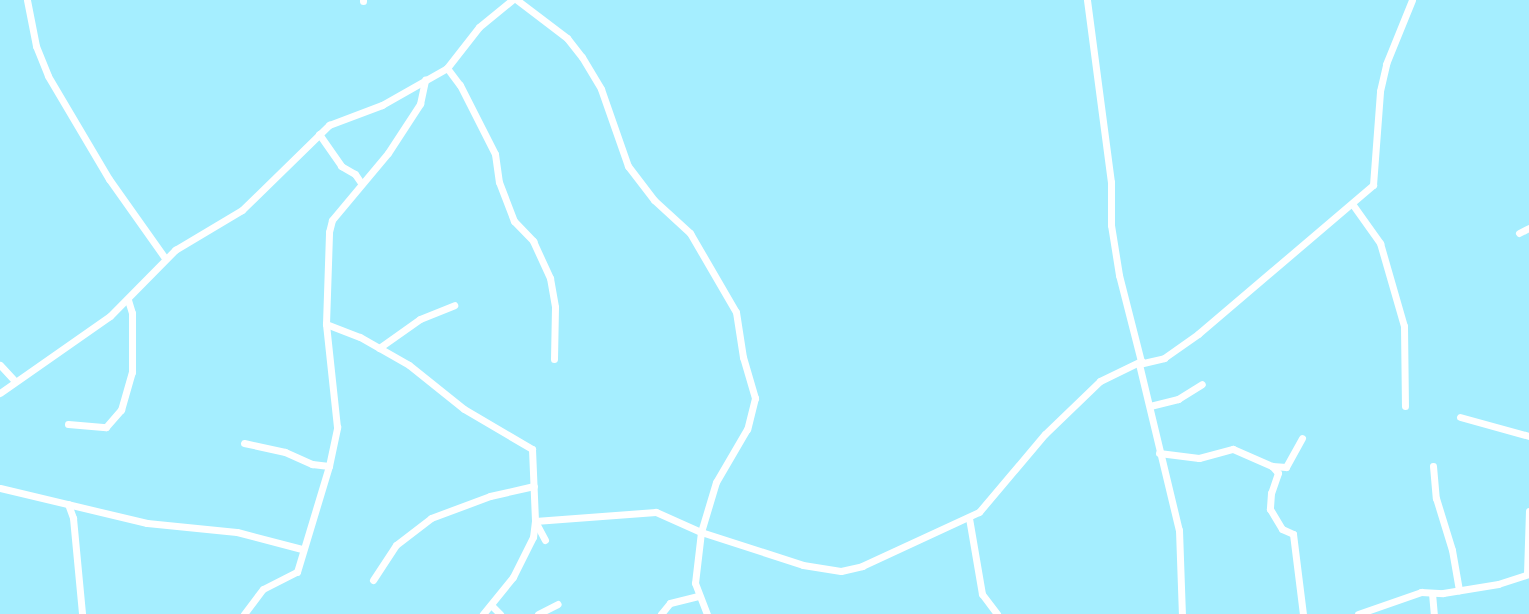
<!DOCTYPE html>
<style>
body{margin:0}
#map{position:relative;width:1529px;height:614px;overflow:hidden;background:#a5eeff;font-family:Karla,sans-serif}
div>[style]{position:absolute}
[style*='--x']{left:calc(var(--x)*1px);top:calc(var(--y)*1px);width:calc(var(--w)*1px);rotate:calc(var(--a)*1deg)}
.minor>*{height:7px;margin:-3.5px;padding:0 3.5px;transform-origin:3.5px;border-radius:3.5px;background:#fff}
span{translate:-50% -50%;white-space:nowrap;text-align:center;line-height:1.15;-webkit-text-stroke:4px #fff;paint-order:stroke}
</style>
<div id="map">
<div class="minor">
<div style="--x:27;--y:0;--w:47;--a:78.9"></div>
<div style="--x:36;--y:46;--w:32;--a:68"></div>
<div style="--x:48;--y:76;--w:120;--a:59.4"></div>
<div style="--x:109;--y:179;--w:97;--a:54.7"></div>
<div style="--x:517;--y:0;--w:63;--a:37.2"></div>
<div style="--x:567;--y:38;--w:24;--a:52"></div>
<div style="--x:582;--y:57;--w:37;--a:59"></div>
<div style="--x:601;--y:89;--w:82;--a:70.7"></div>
<div style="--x:628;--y:166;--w:43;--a:52.6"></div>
<div style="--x:654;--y:200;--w:49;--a:42.5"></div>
<div style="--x:690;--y:233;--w:91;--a:59.8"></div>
<div style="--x:736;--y:312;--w:46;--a:81.2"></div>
<div style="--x:743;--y:357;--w:43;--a:73.7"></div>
<div style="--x:755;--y:398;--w:32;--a:104"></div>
<div style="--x:747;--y:429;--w:61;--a:120.3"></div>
<div style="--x:716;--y:482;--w:52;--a:106.7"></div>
<div style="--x:701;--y:532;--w:51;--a:96.7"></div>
<div style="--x:695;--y:583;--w:33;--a:69"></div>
<div style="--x:1087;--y:0;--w:184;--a:82.5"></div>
<div style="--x:1111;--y:182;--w:43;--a:90"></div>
<div style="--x:1111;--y:225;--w:51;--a:80.9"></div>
<div style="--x:1119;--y:275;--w:89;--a:75.7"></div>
<div style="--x:1141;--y:361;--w:4;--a:124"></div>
<div style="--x:1139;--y:364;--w:171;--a:76.5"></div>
<div style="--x:1179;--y:530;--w:84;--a:88"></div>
<div style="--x:363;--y:1;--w:1;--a:-90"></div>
<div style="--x:447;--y:68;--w:21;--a:53"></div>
<div style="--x:460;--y:85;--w:77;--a:63.1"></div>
<div style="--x:495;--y:154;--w:28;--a:82"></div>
<div style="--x:499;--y:182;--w:42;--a:69"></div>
<div style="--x:514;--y:221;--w:28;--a:46"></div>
<div style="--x:533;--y:241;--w:41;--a:65.3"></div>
<div style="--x:550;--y:278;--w:29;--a:80"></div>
<div style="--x:555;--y:307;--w:52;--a:91.1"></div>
<div style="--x:319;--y:134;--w:39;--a:55"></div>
<div style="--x:341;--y:166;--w:16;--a:30"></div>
<div style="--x:355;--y:174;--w:11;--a:56"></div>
<div style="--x:1353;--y:205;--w:47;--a:54.6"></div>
<div style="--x:1380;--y:243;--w:86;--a:73.9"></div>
<div style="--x:1404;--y:326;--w:80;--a:89.3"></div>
<div style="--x:1519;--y:233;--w:11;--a:-27"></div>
<div style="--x:326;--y:324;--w:36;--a:21"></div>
<div style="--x:360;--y:337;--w:56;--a:29.7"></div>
<div style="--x:409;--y:365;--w:70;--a:38.7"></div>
<div style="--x:464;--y:409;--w:79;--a:30.5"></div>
<div style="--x:532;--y:449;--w:72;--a:87.6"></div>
<div style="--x:535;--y:521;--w:16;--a:97"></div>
<div style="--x:533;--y:537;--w:45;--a:116.6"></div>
<div style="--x:513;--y:577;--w:48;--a:129"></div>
<div style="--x:379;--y:348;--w:50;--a:-35.3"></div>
<div style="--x:420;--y:319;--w:37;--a:-22"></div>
<div style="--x:1139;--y:364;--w:26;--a:-13"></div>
<div style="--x:1164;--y:358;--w:42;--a:-35.2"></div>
<div style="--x:1198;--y:334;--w:230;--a:-40.4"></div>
<div style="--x:1373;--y:185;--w:94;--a:-85.7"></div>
<div style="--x:1380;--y:91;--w:28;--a:-77"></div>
<div style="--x:1386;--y:64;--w:69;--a:-67.9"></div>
<div style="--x:0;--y:365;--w:22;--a:47"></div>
<div style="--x:0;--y:393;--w:134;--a:-35"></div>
<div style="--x:110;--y:316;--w:93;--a:-45.4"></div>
<div style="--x:175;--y:250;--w:78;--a:-30.8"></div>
<div style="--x:242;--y:210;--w:122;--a:-44.3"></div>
<div style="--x:329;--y:125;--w:57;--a:-20.7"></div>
<div style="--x:382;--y:105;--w:75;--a:-29.6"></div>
<div style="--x:447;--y:68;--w:52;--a:-52"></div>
<div style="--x:479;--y:27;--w:43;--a:-39.3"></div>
<div style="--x:1150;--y:406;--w:29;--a:-14"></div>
<div style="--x:1178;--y:399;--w:28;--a:-32"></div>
<div style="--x:1460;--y:417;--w:72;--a:15.4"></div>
<div style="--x:68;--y:424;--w:38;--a:5"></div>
<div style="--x:106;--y:427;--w:23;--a:-49"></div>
<div style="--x:121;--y:410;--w:40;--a:-74"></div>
<div style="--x:132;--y:372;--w:59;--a:-90"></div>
<div style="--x:132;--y:313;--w:14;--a:-107"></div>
<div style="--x:244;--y:443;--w:42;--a:12.4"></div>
<div style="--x:285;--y:452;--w:30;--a:24"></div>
<div style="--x:312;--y:464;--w:17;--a:7"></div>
<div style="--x:1159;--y:453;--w:40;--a:7.1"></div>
<div style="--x:1199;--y:458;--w:35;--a:-15"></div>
<div style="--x:1233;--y:449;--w:43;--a:23.6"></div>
<div style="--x:1272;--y:466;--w:9;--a:49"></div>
<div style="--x:1278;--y:473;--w:21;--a:109"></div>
<div style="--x:1271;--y:493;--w:16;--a:94"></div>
<div style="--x:1270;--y:509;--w:23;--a:59"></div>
<div style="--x:1282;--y:529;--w:12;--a:24"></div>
<div style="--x:1293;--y:534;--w:81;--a:82.9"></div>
<div style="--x:1272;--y:466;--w:14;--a:4"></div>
<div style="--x:1286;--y:467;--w:33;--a:-61"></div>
<div style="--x:1433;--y:466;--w:32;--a:85"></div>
<div style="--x:1436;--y:498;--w:54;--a:72.9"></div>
<div style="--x:1452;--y:550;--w:41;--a:80.1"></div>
<div style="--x:0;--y:488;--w:151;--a:13.4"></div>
<div style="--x:147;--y:523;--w:90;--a:5.7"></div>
<div style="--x:237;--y:532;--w:67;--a:14.7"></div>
<div style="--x:68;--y:504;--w:15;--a:70"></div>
<div style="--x:73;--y:518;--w:96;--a:84.6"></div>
<div style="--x:969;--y:518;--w:77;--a:80.3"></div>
<div style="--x:982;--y:594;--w:25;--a:53"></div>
<div style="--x:545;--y:540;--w:21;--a:-118"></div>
<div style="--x:535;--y:521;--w:121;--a:-4.3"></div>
<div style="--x:656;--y:512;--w:49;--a:24"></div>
<div style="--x:701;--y:532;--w:107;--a:17.9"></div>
<div style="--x:803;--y:565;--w:38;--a:9"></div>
<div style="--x:841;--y:571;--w:22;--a:-13"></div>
<div style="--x:862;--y:566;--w:129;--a:-24.8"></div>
<div style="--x:979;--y:512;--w:102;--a:-49.8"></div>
<div style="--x:1045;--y:434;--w:76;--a:-43.9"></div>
<div style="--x:1100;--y:381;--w:46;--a:-26"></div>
<div style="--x:1527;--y:574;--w:63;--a:-88.2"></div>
<div style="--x:373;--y:580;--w:42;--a:-56.7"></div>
<div style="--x:396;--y:545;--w:44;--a:-37.6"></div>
<div style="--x:431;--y:518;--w:63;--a:-20.4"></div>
<div style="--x:490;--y:496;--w:45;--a:-12.8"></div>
<div style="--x:1432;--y:593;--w:21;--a:85"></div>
<div style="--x:491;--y:605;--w:13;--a:45"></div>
<div style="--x:244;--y:614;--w:31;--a:-53"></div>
<div style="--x:263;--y:589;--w:38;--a:-27"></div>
<div style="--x:297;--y:572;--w:111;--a:-73.2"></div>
<div style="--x:329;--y:466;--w:40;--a:-78"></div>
<div style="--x:337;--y:427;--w:104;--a:-96.1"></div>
<div style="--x:326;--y:324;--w:92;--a:-88.1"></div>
<div style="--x:329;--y:232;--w:12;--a:-76"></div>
<div style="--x:332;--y:220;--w:87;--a:-50.1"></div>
<div style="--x:388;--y:153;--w:59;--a:-56.9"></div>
<div style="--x:420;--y:104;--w:25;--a:-78"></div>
<div style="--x:538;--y:614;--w:22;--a:-27"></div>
<div style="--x:661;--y:614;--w:14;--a:-51"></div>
<div style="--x:670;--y:603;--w:29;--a:-14"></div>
<div style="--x:1358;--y:614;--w:67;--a:-19.2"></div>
<div style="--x:1421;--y:592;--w:22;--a:3"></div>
<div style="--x:1443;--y:593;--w:56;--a:-9.3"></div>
<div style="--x:1498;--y:584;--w:33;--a:-18"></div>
</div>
</div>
